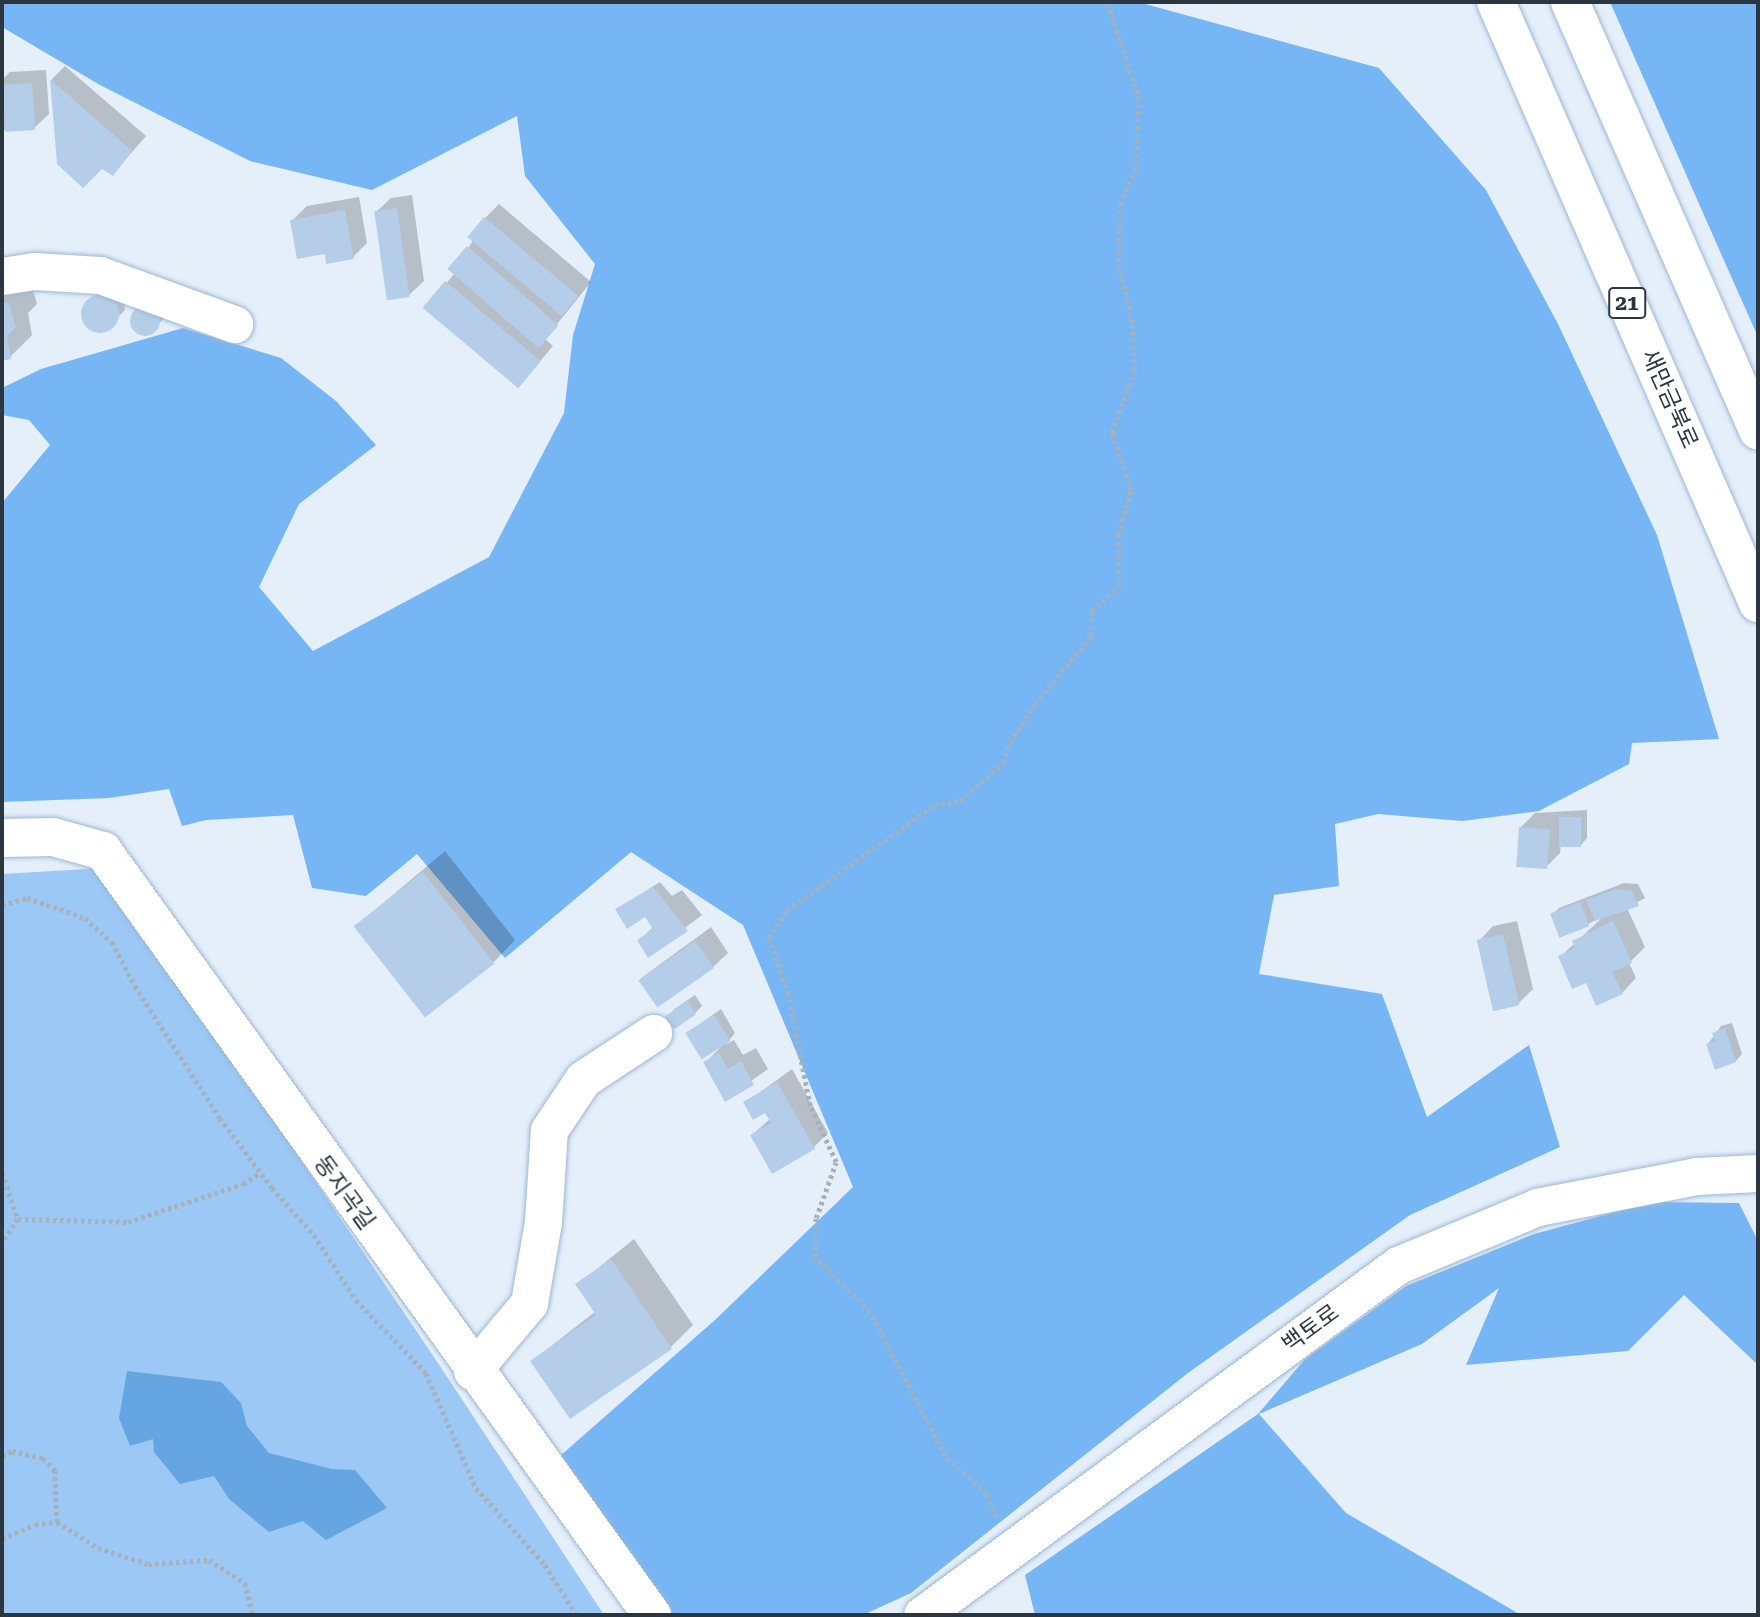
<!DOCTYPE html>
<meta charset="utf-8">
<style>
body{margin:0}
#map{position:relative;width:1760px;height:1617px;overflow:hidden;background:#e4effa;font-family:"Roboto Serif","Noto Sans KR",serif}
div>[style]{position:absolute}
[style*='--x']{left:calc(var(--x)*1px);top:calc(var(--y)*1px);width:calc(var(--w)*1px);rotate:calc(var(--a)*1deg)}
.green>*{inset:0;background:#9bc8f5}
.forest>*{inset:0;background:#77b6f4}
.water>*{inset:0;background:#65a5e1}
.shadow>*{inset:0;background:#0003}
.building>*{inset:0;background:#b4cee9;transform-origin:0 0}
.round{border-radius:50%}
.path>*{height:4.5px;margin-top:-2.25px;transform-origin:0;background:repeating-linear-gradient(90deg,#a6b1bb 0 3.5px,transparent 0 7px)}
.roads{filter:drop-shadow(0 0 2px #9db7d2) drop-shadow(0 0 2px #9db7d2)}
.minor>*{height:37px;margin:-18.5px;padding:0 18.5px;transform-origin:18.5px;border-radius:18.5px;background:#fff}
.tertiary>*{height:38px;margin:-19px;padding:0 19px;transform-origin:19px;border-radius:19px;background:#fff}
.trunk>*{height:38px;margin:-19px;padding:0 19px;transform-origin:19px;border-radius:19px;background:#fff}
span{translate:-50% -50%;white-space:nowrap;text-align:center;line-height:1.15;-webkit-text-stroke:7px #fff;paint-order:stroke}
.shield-label span{padding:2px 5px;background:#fff;border:2px solid;border-radius:5px;-webkit-text-stroke-width:0}
.shield-label{font-size:21px;color:#2b3640;font-weight:700}
.street-label{font-size:23px;color:#2b3640}
.frame{position:absolute;inset:0;border:4px solid #2b3640;pointer-events:none}
</style>
<div id="map">
<div class="green">
<div style="clip-path:polygon(104px 868px,438px 1363px,604px 1615px,2px 1615px,2px 874px)"></div>
</div>
<div class="forest">
<div style="clip-path:polygon(2px 2px,1138px 2px,1379px 68px,1486px 190px,1558px 324px,1657px 535px,1719px 739px,1632px 743px,1629px 764px,1539px 811px,1462px 821px,1378px 814px,1335px 824px,1339px 886px,1274px 895px,1259px 974px,1382px 994px,1427px 1117px,1529px 1045px,1560px 1147px,1410px 1215px,1188px 1373px,911px 1593px,863px 1615px,671px 1615px,560px 1456px,715px 1320px,853px 1187px,743px 925px,631px 852px,505px 958px,417px 854px,366px 896px,312px 888px,293px 815px,206px 820px,182px 826px,169px 789px,109px 798px,2px 802px,2px 503px,50px 445px,29px 420px,2px 415px,2px 388px,41px 369px,183px 328px,281px 358px,336px 401px,376px 445px,299px 504px,259px 587px,313px 651px,489px 557px,564px 413px,573px 335px,595px 264px,525px 176px,517px 116px,372px 190px,250px 161px,100px 85px,2px 27px)"></div>
<div style="clip-path:polygon(1610px 2px,1758px 2px,1758px 337px,1726px 265px)"></div>
<div style="clip-path:polygon(1652px 1202px,1739px 1203px,1758px 1241px,1758px 1365px,1684px 1295px,1628px 1351px,1466px 1365px,1499px 1288px,1422px 1344px,1259px 1414px,1346px 1513px,1521px 1615px,1035px 1615px,1025px 1575px,1258px 1414px,1305px 1359px,1406px 1286px,1534px 1234px)"></div>
</div>
<div class="water">
<div style="clip-path:polygon(127px 1371px,221px 1382px,241px 1403px,247px 1426px,269px 1453px,332px 1469px,355px 1470px,387px 1508px,326px 1540px,303px 1521px,269px 1532px,229px 1499px,214px 1476px,180px 1484px,154px 1452px,153px 1439px,130px 1446px,119px 1418px)"></div>
</div>
<div class="shadow">
<div style="clip-path:polygon(65px 66px,146px 136px,113px 174px,102px 167px,59px 163px,52px 79px)"></div>
<div style="clip-path:polygon(46px 70px,49px 114px,34px 128px,2px 130px,2px 80px,10px 72px)"></div>
<div style="clip-path:polygon(412px 195px,424px 281px,409px 295px,376px 212px,391px 198px)"></div>
<div style="clip-path:polygon(359px 197px,367px 243px,353px 257px,327px 252px,292px 221px,307px 206px)"></div>
<div style="clip-path:polygon(499px 204px,591px 282px,545px 339px,553px 346px,531px 372px,425px 308px,455px 273px,485px 218px)"></div>
<div style="clip-path:polygon(2px 268px,31px 282px,37px 304px,28px 313px,32px 335px,10px 357px,2px 359px)"></div>
<div style="clip-path:polygon(100px 290px,123px 299px,125px 310px,106px 330px,94px 330px,85px 323px,82px 311px)"></div>
<div style="clip-path:polygon(141px 305px,166px 316px,150px 333px,134px 326px,134px 312px)"></div>
<div style="clip-path:polygon(1587px 810px,1587px 838px,1581px 845px,1561px 845px,1560px 853px,1546px 867px,1521px 827px,1535px 813px)"></div>
<div style="clip-path:polygon(445px 851px,515px 940px,494px 962px,356px 926px)"></div>
<div style="clip-path:polygon(660px 882px,672px 896px,682px 890px,702px 915px,649px 955px,639px 941px,654px 926px,647px 917px,617px 909px)"></div>
<div style="clip-path:polygon(1624px 883px,1638px 884px,1645px 898px,1627px 908px,1645px 947px,1629px 963px,1636px 978px,1622px 993px,1587px 981px,1560px 957px,1604px 916px,1588px 924px,1552px 915px,1559px 908px)"></div>
<div style="clip-path:polygon(1517px 921px,1533px 989px,1519px 1003px,1479px 941px,1493px 926px)"></div>
<div style="clip-path:polygon(711px 927px,728px 953px,713px 967px,640px 979px)"></div>
<div style="clip-path:polygon(695px 995px,702px 1006px,695px 1013px,673px 1010px)"></div>
<div style="clip-path:polygon(721px 1009px,735px 1033px,725px 1045px,734px 1040px,743px 1055px,756px 1048px,768px 1069px,726px 1099px,705px 1063px,723px 1045px,687px 1033px)"></div>
<div style="clip-path:polygon(1732px 1023px,1742px 1054px,1736px 1061px,1708px 1044px,1721px 1026px)"></div>
<div style="clip-path:polygon(792px 1069px,828px 1133px,814px 1147px,752px 1135px,770px 1119px,766px 1110px,745px 1103px)"></div>
<div style="clip-path:polygon(634px 1239px,693px 1325px,671px 1347px,570px 1416px,532px 1361px,596px 1311px,577px 1285px)"></div>
</div>
<div class="building">
<div style="clip-path:polygon(50px 79px,132px 151px,113px 176px,102px 169px,83px 188px,57px 164px)"></div>
<div style="left:32px;top:83px;width:47px;height:30px;rotate:86deg"></div>
<div style="left:397px;top:208px;width:90px;height:23px;rotate:82deg"></div>
<div style="clip-path:polygon(345px 210px,354px 259px,326px 264px,325px 254px,297px 259px,290px 220px)"></div>
<div style="left:484px;top:217px;width:123px;height:26px;rotate:40deg"></div>
<div style="left:467px;top:246px;width:121px;height:30px;rotate:41deg"></div>
<div style="left:445px;top:281px;width:125px;height:35px;rotate:40deg"></div>
<div class="round" style="left:81px;top:295px;width:38px;height:38px"></div>
<div style="clip-path:polygon(2px 301px,9px 304px,16px 327px,7px 336px,11px 359px,2px 361px)"></div>
<div class="round" style="left:130px;top:306px;width:30px;height:30px"></div>
<div style="left:1559px;top:817px;width:22px;height:30px"></div>
<div style="left:1519px;top:827px;width:31px;height:40px;rotate:4deg"></div>
<div style="left:423px;top:872px;width:116px;height:88px;rotate:52deg"></div>
<div style="clip-path:polygon(653px 887px,688px 931px,648px 958px,637px 940px,653px 929px,645px 917px,627px 929px,615px 909px)"></div>
<div style="clip-path:polygon(1616px 889px,1632px 891px,1639px 906px,1595px 921px,1586px 900px)"></div>
<div style="left:1580px;top:902px;width:26px;height:32px;rotate:69deg"></div>
<div style="clip-path:polygon(1613px 921px,1632px 963px,1612px 972px,1623px 994px,1596px 1006px,1586px 983px,1572px 989px,1558px 956px,1575px 948px,1572px 941px)"></div>
<div style="left:1503px;top:934px;width:73px;height:27px;rotate:77deg"></div>
<div style="left:695px;top:941px;width:33px;height:69px;rotate:55deg"></div>
<div style="left:687px;top:1001px;width:16px;height:27px;rotate:55deg"></div>
<div style="left:714px;top:1015px;width:31px;height:34px;rotate:58deg"></div>
<div style="clip-path:polygon(1725px 1028px,1736px 1062px,1715px 1070px,1706px 1044px,1715px 1041px,1712px 1033px)"></div>
<div style="clip-path:polygon(719px 1053px,728px 1069px,741px 1061px,754px 1085px,725px 1102px,703px 1062px)"></div>
<div style="clip-path:polygon(777px 1082px,815px 1149px,772px 1174px,750px 1135px,771px 1123px,765px 1113px,753px 1120px,743px 1102px)"></div>
<div style="clip-path:polygon(611px 1259px,672px 1349px,570px 1419px,530px 1361px,596px 1315px,575px 1284px)"></div>
</div>
<div class="path">
<div style="--x:2;--y:905;--w:26;--a:-16"></div>
<div style="--x:27;--y:898;--w:61;--a:19"></div>
<div style="--x:85;--y:918;--w:36;--a:42"></div>
<div style="--x:112;--y:942;--w:50;--a:62.4"></div>
<div style="--x:135;--y:986;--w:157;--a:57.2"></div>
<div style="--x:220;--y:1118;--w:87;--a:53.4"></div>
<div style="--x:272;--y:1188;--w:63;--a:48.2"></div>
<div style="--x:314;--y:1235;--w:77;--a:57.1"></div>
<div style="--x:356;--y:1300;--w:101;--a:46.2"></div>
<div style="--x:426;--y:1373;--w:125;--a:66.5"></div>
<div style="--x:476;--y:1488;--w:103;--a:48.1"></div>
<div style="--x:545;--y:1565;--w:59;--a:57.4"></div>
<div style="--x:2;--y:1173;--w:49;--a:70.8"></div>
<div style="--x:18;--y:1219;--w:30;--a:123"></div>
<div style="--x:18;--y:1219;--w:110;--a:1.6"></div>
<div style="--x:128;--y:1222;--w:121;--a:-18.3"></div>
<div style="--x:243;--y:1184;--w:20;--a:-33"></div>
<div style="--x:2;--y:1456;--w:11;--a:-27"></div>
<div style="--x:12;--y:1451;--w:32;--a:13"></div>
<div style="--x:43;--y:1458;--w:17;--a:45"></div>
<div style="--x:55;--y:1470;--w:52;--a:87.8"></div>
<div style="--x:996;--y:1517;--w:25;--a:-113"></div>
<div style="--x:986;--y:1494;--w:56;--a:-137.2"></div>
<div style="--x:945;--y:1456;--w:162;--a:-117.5"></div>
<div style="--x:870;--y:1312;--w:78;--a:-135"></div>
<div style="--x:815;--y:1257;--w:39;--a:-89"></div>
<div style="--x:816;--y:1218;--w:59;--a:-70.3"></div>
<div style="--x:836;--y:1162;--w:62;--a:-114.9"></div>
<div style="--x:810;--y:1106;--w:114;--a:-101.1"></div>
<div style="--x:788;--y:994;--w:59;--a:-108.7"></div>
<div style="--x:769;--y:938;--w:33;--a:-57"></div>
<div style="--x:787;--y:910;--w:181;--a:-35.5"></div>
<div style="--x:934;--y:805;--w:26;--a:-9"></div>
<div style="--x:960;--y:801;--w:57;--a:-41.5"></div>
<div style="--x:1003;--y:763;--w:22;--a:-72"></div>
<div style="--x:1010;--y:742;--w:45;--a:-56.7"></div>
<div style="--x:1035;--y:704;--w:88;--a:-50.5"></div>
<div style="--x:1091;--y:636;--w:25;--a:-88"></div>
<div style="--x:1092;--y:611;--w:36;--a:-42"></div>
<div style="--x:1119;--y:587;--w:52;--a:-91.1"></div>
<div style="--x:1118;--y:535;--w:47;--a:-73.9"></div>
<div style="--x:1131;--y:490;--w:60;--a:-108.4"></div>
<div style="--x:1112;--y:433;--w:67;--a:-70.8"></div>
<div style="--x:1134;--y:370;--w:47;--a:-92.4"></div>
<div style="--x:1132;--y:323;--w:63;--a:-102.9"></div>
<div style="--x:1118;--y:262;--w:58;--a:-88"></div>
<div style="--x:1120;--y:204;--w:36;--a:-66"></div>
<div style="--x:1135;--y:171;--w:71;--a:-86.8"></div>
<div style="--x:1139;--y:100;--w:103;--a:-108.1"></div>
<div style="--x:2;--y:1539;--w:36;--a:-24"></div>
<div style="--x:35;--y:1524;--w:22;--a:-5"></div>
<div style="--x:57;--y:1522;--w:49;--a:32.4"></div>
<div style="--x:98;--y:1548;--w:52;--a:17.7"></div>
<div style="--x:148;--y:1564;--w:61;--a:-3.8"></div>
<div style="--x:209;--y:1560;--w:43;--a:32.6"></div>
<div style="--x:245;--y:1583;--w:33;--a:76"></div>
</div>
<div class="roads">
<div class="minor">
<div style="--x:2;--y:276;--w:32;--a:-9"></div>
<div style="--x:34;--y:271;--w:66;--a:3.5"></div>
<div style="--x:100;--y:275;--w:143;--a:20.1"></div>
<div style="--x:472;--y:1371;--w:89;--a:-50"></div>
<div style="--x:529;--y:1303;--w:82;--a:-80.2"></div>
<div style="--x:543;--y:1222;--w:92;--a:-86.3"></div>
<div style="--x:549;--y:1130;--w:61;--a:-56.3"></div>
<div style="--x:583;--y:1079;--w:84;--a:-33.3"></div>
<div style="--x:922;--y:1615;--w:591;--a:-36.33"></div>
<div style="--x:1398;--y:1265;--w:151;--a:-22.6"></div>
<div style="--x:1537;--y:1207;--w:162;--a:-11"></div>
<div style="--x:1696;--y:1176;--w:62;--a:-2.8"></div>
</div>
<div class="tertiary">
<div style="--x:2;--y:838;--w:51;--a:-1.1"></div>
<div style="--x:53;--y:837;--w:52;--a:15.6"></div>
<div style="--x:103;--y:851;--w:941;--a:54.3"></div>
</div>
<div class="trunk">
<div style="--x:1496;--y:2;--w:656;--a:66.45"></div>
<div style="--x:1570;--y:2;--w:468;--a:66.3"></div>
</div>
</div>
<div class="shield-label">
<span style="left:1627px;top:303px">21</span>
</div>
<div class="street-label">
<span style="left:1669px;top:399px;rotate:66deg">새만금북로</span>
<span style="left:344px;top:1193px;rotate:54deg">동지곡길</span>
<span style="left:1311px;top:1329px;rotate:-36deg">백토로</span>
</div>
<div class="frame"></div>
</div>
